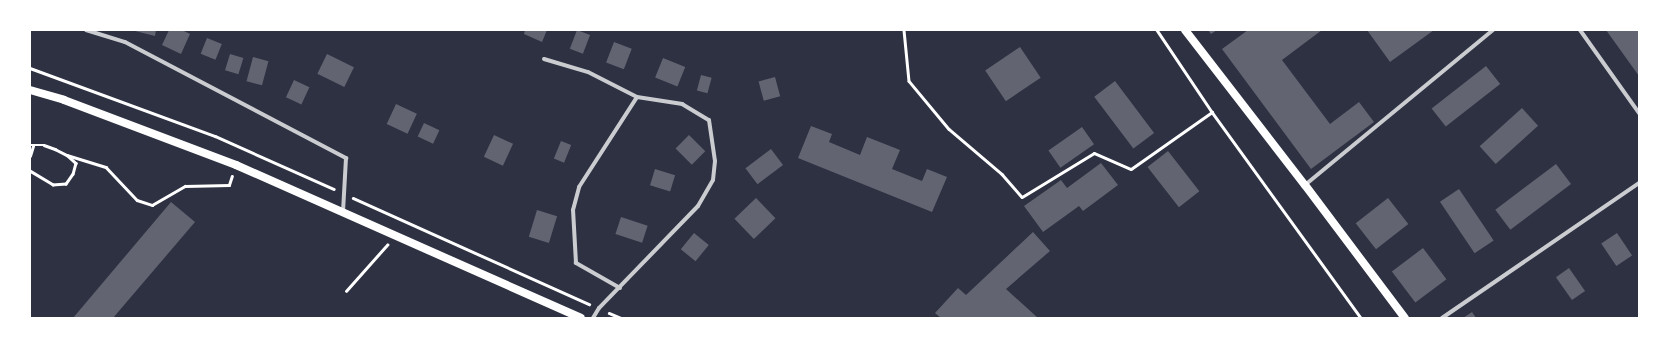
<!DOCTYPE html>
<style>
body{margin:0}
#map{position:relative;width:1669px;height:348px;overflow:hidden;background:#2d3142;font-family:"Sofia Sans Condensed",sans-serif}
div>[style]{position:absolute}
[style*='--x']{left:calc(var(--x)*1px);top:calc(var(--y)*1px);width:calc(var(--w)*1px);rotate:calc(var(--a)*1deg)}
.building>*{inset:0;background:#626471;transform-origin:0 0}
.path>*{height:2.5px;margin:-1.25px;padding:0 1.25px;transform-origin:1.25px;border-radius:1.25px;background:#fff}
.minor>*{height:4px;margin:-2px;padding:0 2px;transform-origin:2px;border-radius:2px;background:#caccd0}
.secondary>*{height:8px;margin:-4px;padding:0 4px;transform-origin:4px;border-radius:4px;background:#fff}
span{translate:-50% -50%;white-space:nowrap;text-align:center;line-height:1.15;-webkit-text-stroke:3px #fff;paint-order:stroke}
.frame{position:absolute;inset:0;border:31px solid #fff;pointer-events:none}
</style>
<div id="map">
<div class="building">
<div style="clip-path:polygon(131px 30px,156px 30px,155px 36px)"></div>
<div style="clip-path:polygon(169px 30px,182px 30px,190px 34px,181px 54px,162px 45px)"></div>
<div style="clip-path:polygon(525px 30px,547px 30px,542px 42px,524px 34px)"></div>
<div style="left:577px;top:30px;width:14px;height:20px;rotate:21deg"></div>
<div style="clip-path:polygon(1208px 30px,1217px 30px,1211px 34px)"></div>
<div style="clip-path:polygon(1248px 30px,1322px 30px,1282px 60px,1330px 124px,1359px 102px,1374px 122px,1311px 169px,1222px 49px)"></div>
<div style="clip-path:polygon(1367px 30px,1434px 30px,1390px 62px)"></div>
<div style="clip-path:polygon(1606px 30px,1639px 30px,1639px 76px)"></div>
<div style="left:207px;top:38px;width:16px;height:17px;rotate:22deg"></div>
<div style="left:614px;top:42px;width:19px;height:22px;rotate:21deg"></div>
<div style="left:1020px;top:47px;width:37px;height:42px;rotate:56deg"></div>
<div style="left:230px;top:54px;width:14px;height:17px;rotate:17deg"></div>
<div style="left:327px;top:54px;width:30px;height:22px;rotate:26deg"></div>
<div style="left:253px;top:57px;width:16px;height:25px;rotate:15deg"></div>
<div style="left:663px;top:58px;width:24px;height:21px;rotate:22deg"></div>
<div style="left:1486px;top:66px;width:23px;height:69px;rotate:52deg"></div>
<div style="left:701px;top:75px;width:11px;height:16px;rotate:15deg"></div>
<div style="left:775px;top:77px;width:20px;height:17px;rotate:75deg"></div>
<div style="left:294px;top:80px;width:17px;height:19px;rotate:25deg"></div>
<div style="left:1115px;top:81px;width:65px;height:26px;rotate:53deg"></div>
<div style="left:396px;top:104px;width:23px;height:22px;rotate:25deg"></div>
<div style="left:1522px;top:108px;width:24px;height:57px;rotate:48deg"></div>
<div style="left:424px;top:123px;width:17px;height:15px;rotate:25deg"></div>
<div style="clip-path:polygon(811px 126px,832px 134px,829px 142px,860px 155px,867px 137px,900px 150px,892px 169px,922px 181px,927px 169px,947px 177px,932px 212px,798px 158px)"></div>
<div style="left:1082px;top:127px;width:21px;height:41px;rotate:55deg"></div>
<div style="left:494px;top:135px;width:21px;height:24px;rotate:25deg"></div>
<div style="left:689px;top:135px;width:23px;height:19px;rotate:45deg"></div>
<div style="left:561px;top:141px;width:11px;height:19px;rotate:22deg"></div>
<div style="left:771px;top:149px;width:20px;height:32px;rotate:53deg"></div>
<div style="left:1168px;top:151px;width:51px;height:26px;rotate:52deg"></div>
<div style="clip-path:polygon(1101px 163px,1118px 185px,1083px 211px,1079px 206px,1043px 232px,1024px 206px,1061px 180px,1067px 188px)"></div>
<div style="left:1556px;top:164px;width:25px;height:76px;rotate:53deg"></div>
<div style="left:655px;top:169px;width:21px;height:17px;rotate:17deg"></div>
<div style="left:1459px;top:189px;width:62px;height:23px;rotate:56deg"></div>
<div style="left:756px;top:198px;width:28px;height:30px;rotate:46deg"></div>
<div style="left:1388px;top:198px;width:33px;height:41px;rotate:52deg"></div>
<div style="clip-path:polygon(171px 202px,195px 222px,113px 318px,73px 318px)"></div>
<div style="left:537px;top:210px;width:21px;height:28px;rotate:17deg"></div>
<div style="left:621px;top:217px;width:28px;height:18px;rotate:18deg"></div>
<div style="clip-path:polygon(1033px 232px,1050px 251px,1006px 289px,1038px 318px,941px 318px,935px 313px,958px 288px,966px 295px)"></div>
<div style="left:694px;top:233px;width:19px;height:21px;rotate:39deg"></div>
<div style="left:1617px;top:233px;width:27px;height:19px;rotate:56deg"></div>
<div style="left:1423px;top:248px;width:39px;height:39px;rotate:53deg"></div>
<div style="left:1569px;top:268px;width:28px;height:16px;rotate:55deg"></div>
<div style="clip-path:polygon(1472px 312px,1476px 318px,1463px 318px)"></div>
</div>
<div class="path">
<div style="--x:904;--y:30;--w:51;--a:84.4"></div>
<div style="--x:909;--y:81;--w:62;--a:50.2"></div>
<div style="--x:949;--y:129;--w:70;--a:40.3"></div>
<div style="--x:1002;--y:174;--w:30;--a:49"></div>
<div style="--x:1022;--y:197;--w:84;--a:-31.4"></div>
<div style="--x:1094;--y:153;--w:40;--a:23.4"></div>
<div style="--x:1131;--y:169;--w:99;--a:-35.1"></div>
<div style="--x:1212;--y:112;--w:254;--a:54.1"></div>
<div style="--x:1157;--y:30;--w:99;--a:56.1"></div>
<div style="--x:30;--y:68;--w:197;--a:20.2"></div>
<div style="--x:215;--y:136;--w:130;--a:24"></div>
<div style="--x:30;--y:145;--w:14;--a:0"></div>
<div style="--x:44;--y:145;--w:12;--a:20"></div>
<div style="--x:55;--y:149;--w:13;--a:27"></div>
<div style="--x:67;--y:155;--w:12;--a:42"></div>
<div style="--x:76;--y:163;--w:11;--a:105"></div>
<div style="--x:73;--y:174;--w:12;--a:125"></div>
<div style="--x:66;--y:184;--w:13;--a:176"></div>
<div style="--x:53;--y:185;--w:27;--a:-149"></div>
<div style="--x:67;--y:155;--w:41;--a:17.1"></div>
<div style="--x:106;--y:167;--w:45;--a:46.8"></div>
<div style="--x:137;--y:200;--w:16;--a:18"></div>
<div style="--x:152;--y:205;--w:38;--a:-30"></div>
<div style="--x:185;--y:186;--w:44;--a:-1.3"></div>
<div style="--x:229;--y:185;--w:9;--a:-72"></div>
<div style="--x:30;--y:156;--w:10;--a:-73"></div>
<div style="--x:353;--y:198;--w:259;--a:24.2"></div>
<div style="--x:346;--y:291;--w:62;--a:-48.3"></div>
<div style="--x:609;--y:313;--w:13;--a:23"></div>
</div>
<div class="minor">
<div style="--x:86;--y:30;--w:41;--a:17.1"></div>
<div style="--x:125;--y:42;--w:250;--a:27.7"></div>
<div style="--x:346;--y:158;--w:54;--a:93.2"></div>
<div style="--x:1580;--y:30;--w:102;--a:54.6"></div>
<div style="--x:544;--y:59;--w:46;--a:16.5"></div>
<div style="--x:588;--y:72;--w:55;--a:27"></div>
<div style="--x:637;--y:97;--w:46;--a:8.8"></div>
<div style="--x:682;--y:104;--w:31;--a:31"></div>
<div style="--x:709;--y:120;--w:41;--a:81.7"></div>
<div style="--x:715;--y:161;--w:19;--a:96"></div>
<div style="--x:713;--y:180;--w:30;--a:120"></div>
<div style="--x:698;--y:206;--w:142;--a:134.1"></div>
<div style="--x:599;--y:308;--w:12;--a:121"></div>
<div style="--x:1305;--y:185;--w:244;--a:-39.5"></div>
<div style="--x:620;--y:288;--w:51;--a:-150.4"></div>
<div style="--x:576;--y:263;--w:53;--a:-93.2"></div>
<div style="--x:573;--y:210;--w:24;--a:-75"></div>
<div style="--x:579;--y:187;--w:107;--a:-57.2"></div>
<div style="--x:1442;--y:318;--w:239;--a:-34.4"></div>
</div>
<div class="secondary">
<div style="--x:1185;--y:30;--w:196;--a:52.3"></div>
<div style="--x:1305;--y:185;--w:166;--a:53.1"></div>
<div style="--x:30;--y:90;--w:35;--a:16"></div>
<div style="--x:64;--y:100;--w:184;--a:20.7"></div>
<div style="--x:236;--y:165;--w:377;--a:23.9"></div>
</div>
<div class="frame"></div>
</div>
